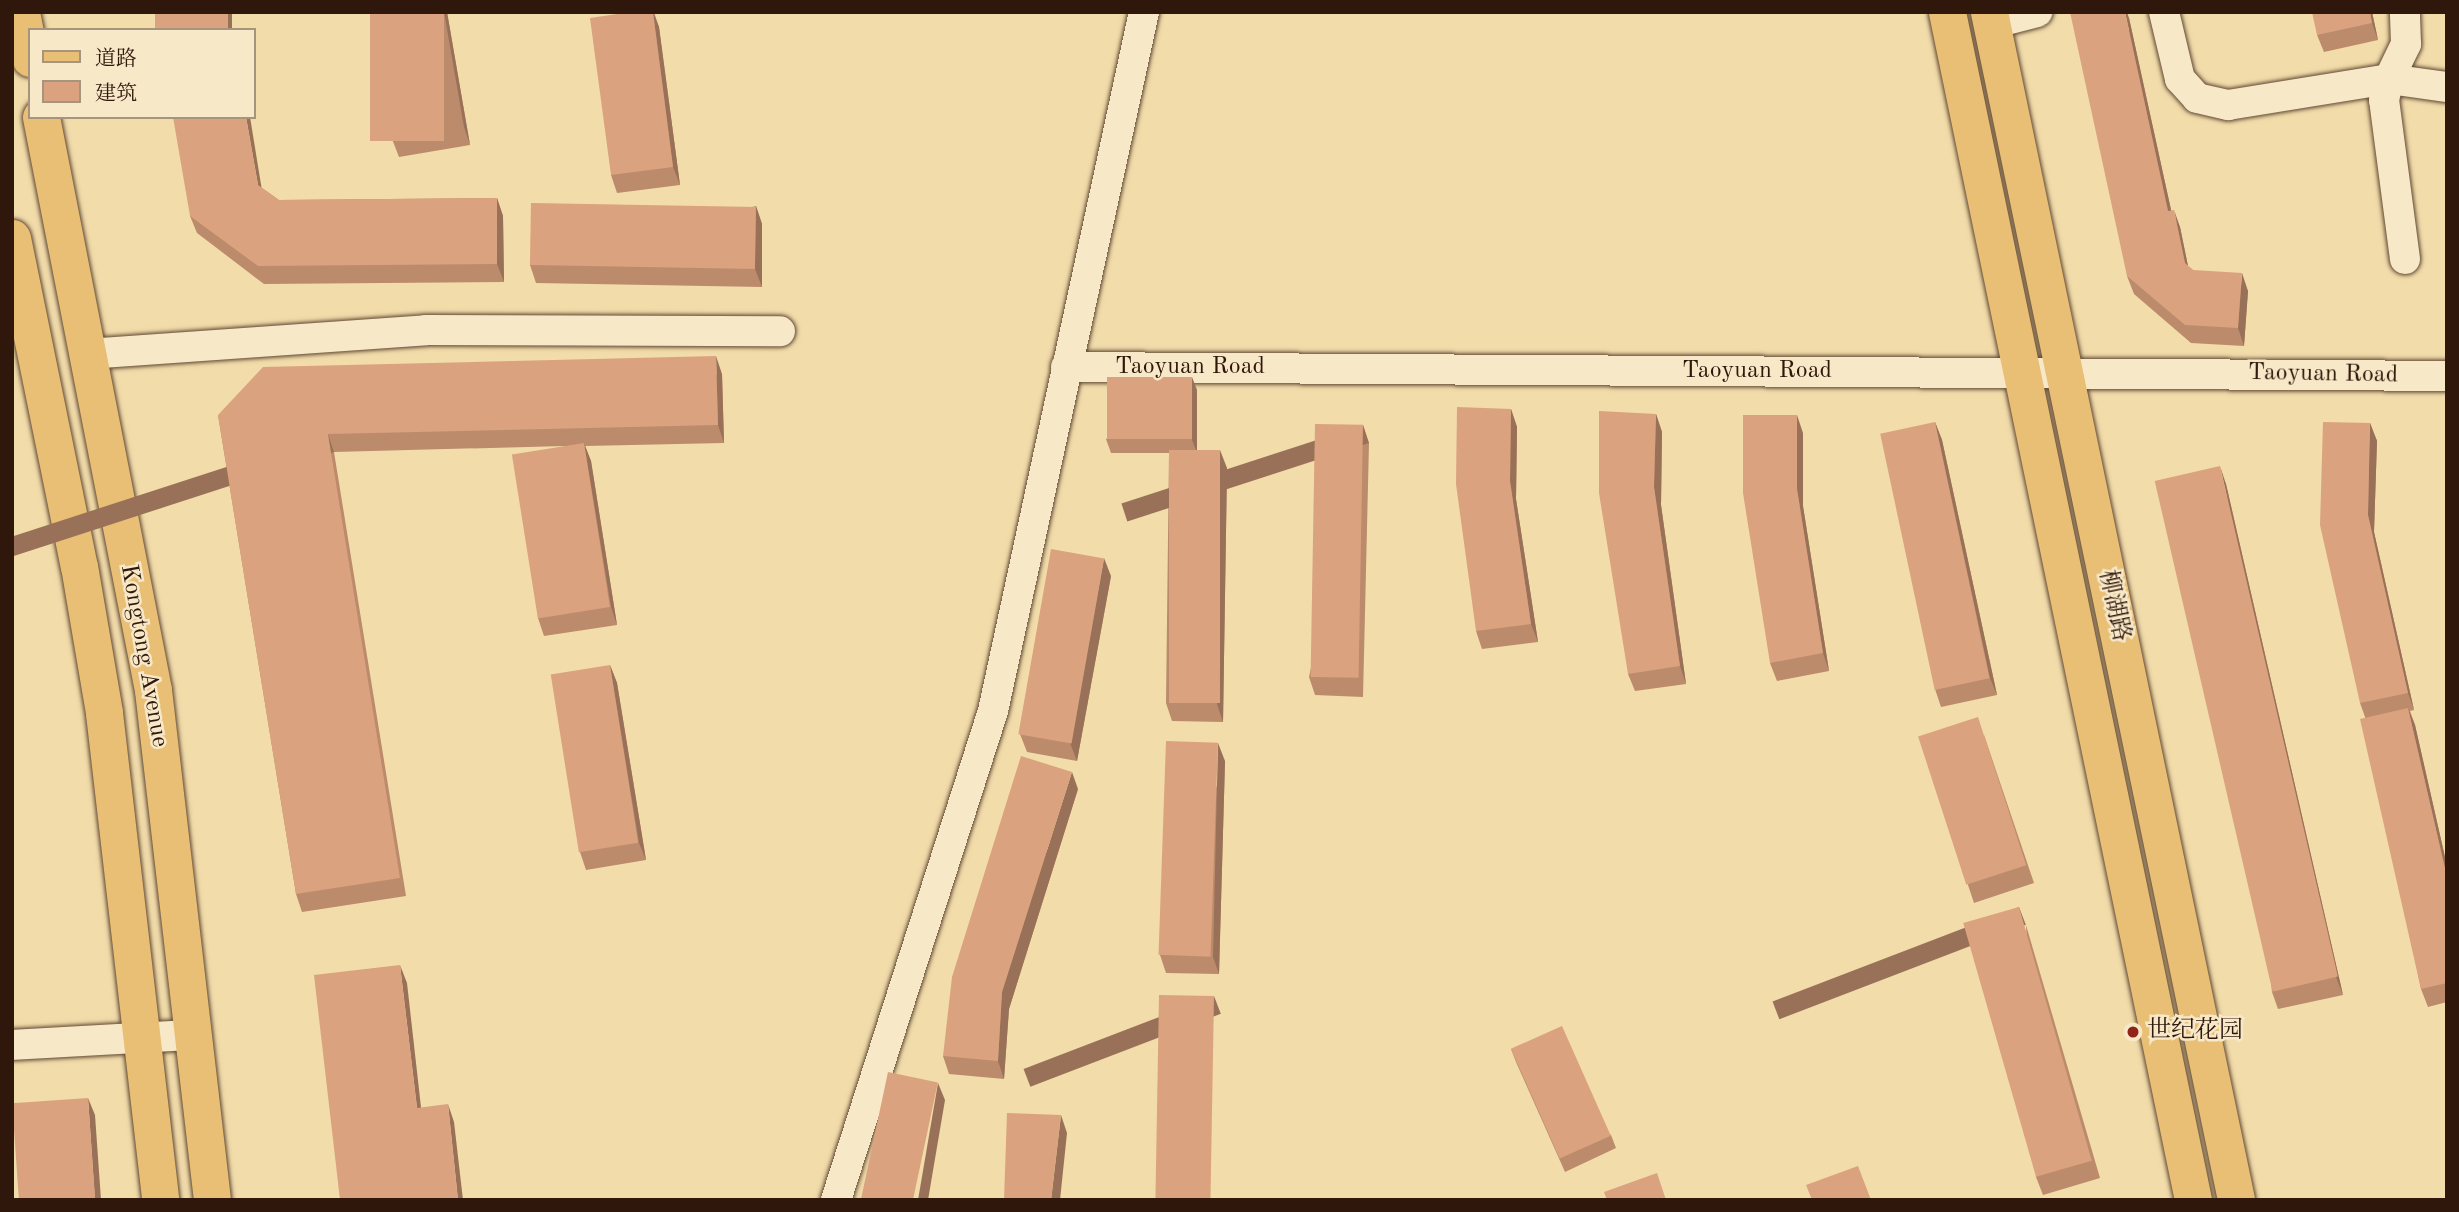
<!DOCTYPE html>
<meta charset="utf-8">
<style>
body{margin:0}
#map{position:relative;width:2459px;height:1212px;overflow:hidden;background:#f2dcaa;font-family:"Old Standard TT","Noto Serif SC",serif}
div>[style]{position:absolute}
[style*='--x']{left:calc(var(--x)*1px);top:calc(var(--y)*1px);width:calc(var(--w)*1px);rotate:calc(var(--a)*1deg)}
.roads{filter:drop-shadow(0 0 2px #604833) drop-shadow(0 0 2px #604833)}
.minor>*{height:30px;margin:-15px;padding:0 15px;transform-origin:15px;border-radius:15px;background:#f7e8c8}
.major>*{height:37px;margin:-18.5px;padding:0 18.5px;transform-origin:18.5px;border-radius:18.5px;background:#e9be75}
.wall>*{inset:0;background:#bb8b6c}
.shaded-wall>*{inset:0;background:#997158;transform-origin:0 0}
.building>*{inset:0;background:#daa27e;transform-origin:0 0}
.dots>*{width:19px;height:19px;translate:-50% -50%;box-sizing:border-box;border:4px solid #f7e8c8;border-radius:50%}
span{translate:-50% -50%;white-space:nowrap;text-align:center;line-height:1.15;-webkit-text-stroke:5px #f7e8c8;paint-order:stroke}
.street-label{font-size:24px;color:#2f170b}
.poi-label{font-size:24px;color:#2f170b}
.left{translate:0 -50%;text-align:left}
.frame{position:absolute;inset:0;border:14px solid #2f170b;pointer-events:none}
.legend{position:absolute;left:28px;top:28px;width:228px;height:91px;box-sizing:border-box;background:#f7e8c8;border:2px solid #a7947c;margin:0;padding:9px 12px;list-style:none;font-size:21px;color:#2f170b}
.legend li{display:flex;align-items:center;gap:14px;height:35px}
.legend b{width:35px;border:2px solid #a7947c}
</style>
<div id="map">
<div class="roads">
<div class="minor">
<div style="--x:2164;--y:12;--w:69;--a:76.6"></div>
<div style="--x:2180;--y:79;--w:25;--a:48"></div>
<div style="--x:2197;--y:98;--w:32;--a:13"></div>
<div style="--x:2228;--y:105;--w:163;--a:-9.2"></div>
<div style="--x:2389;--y:79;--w:39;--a:-64"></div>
<div style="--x:2406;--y:44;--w:32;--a:-92"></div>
<div style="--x:1991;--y:24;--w:48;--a:-14.6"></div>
<div style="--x:2405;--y:259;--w:160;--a:-97.5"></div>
<div style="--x:2384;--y:100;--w:22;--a:-77"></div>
<div style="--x:2389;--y:79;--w:59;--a:7.9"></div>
<div style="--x:87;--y:354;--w:340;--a:-4"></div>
<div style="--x:426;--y:330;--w:354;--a:0.2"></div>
<div style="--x:1066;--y:367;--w:1381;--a:0.37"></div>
<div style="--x:12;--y:1045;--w:181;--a:-3.2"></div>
<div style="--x:836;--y:1200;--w:514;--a:-72.2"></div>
<div style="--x:993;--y:711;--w:715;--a:-77.81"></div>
</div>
<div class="major">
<div style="--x:21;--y:12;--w:47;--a:78.9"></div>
<div style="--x:1947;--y:12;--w:1213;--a:78.3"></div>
<div style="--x:1989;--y:12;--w:1213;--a:78.25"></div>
<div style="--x:41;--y:117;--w:584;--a:78.94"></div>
<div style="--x:153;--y:690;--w:513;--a:83.4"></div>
<div style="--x:12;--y:238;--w:335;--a:78.5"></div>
<div style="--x:79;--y:566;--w:149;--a:80.3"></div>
<div style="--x:104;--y:713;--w:490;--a:83.4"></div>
</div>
</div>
<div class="wall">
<div style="clip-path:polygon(370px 12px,447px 12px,470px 145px,399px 157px,392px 139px)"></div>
<div style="clip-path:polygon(631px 12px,654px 12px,659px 27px,680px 185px,617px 193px,611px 175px)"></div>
<div style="clip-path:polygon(2372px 12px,2378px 40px,2324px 52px,2317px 35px)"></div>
<div style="clip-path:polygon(2129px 18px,2171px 210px,2180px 227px,2188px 266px,2193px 270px,2248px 291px,2244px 346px,2191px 343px,2134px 294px,2127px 276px)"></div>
<div style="clip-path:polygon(262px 188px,279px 200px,497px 198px,503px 216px,504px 282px,264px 284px,197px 233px,190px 216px)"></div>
<div style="clip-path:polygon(756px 206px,762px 224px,762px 287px,536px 283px,530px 265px)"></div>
<div style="clip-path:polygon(722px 374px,724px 443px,585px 446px,591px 461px,617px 625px,544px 636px,538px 618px,564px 446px,334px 452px,406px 896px,302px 912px,296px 894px,218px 415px)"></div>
<div style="clip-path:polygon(1197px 390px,1197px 450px,1227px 468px,1223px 722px,1172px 721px,1166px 703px,1169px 453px,1111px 453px,1106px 439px)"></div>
<div style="clip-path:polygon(1511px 409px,1517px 427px,1516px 499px,1538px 642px,1482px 649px,1476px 631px)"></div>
<div style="clip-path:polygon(1656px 414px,1662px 432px,1661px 505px,1686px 684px,1635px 691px,1628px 674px)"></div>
<div style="clip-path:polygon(1935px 422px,1942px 440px,1997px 695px,1941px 707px,1935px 689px)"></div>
<div style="clip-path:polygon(2370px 423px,2377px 441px,2374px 532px,2414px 710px,2410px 711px,2415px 725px,2447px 866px,2447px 1002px,2428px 1007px,2421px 989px,2365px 717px,2360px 703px)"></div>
<div style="clip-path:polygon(1363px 425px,1369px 443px,1363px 697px,1315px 695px,1309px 677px)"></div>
<div style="clip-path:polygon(1803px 433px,1803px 506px,1829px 671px,1777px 681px,1770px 663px)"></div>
<div style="clip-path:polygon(2226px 484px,2343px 995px,2278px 1009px,2272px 992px)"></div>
<div style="clip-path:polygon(1111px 576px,1077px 761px,1027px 752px,1020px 734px)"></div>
<div style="clip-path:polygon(610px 665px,617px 683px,646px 860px,586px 870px,580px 852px)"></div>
<div style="clip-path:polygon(1984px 735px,2034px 883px,1974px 903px,1968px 885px)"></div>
<div style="clip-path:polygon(1225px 761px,1219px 974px,1166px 973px,1160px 955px)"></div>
<div style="clip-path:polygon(1078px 789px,1009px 1009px,1004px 1079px,949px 1074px,943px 1056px)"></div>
<div style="clip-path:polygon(2026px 925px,2100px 1178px,2043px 1195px,2036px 1177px)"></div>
<div style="clip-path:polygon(1511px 1049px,1611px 1135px,1616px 1148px,1565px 1172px,1516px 1062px)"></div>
</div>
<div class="shaded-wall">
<div style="left:228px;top:12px;width:4px;height:18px"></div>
<div style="clip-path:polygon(444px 12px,447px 12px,470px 145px,464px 127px)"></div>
<div style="clip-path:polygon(653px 12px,659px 27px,680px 185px,673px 167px)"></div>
<div style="clip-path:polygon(2125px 12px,2127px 12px,2129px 18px,2175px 228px,2168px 211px)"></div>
<div style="clip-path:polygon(2370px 12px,2372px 12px,2378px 40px,2372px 23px)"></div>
<div style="clip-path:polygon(246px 117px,250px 117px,264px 203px,258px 185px)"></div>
<div style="clip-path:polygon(497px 198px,503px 216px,504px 282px,497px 264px)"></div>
<div style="clip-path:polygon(756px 206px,762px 224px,762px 287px,755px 269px)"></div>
<div style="clip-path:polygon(2174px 210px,2180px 227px,2191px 281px,2185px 263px)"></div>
<div style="clip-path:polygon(2242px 273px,2248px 291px,2244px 346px,2238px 328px)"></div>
<div style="clip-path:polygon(716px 356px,722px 374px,724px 443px,718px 425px)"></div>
<div style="clip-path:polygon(1192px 377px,1197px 390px,1197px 453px,1192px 440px)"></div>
<div style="clip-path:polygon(1511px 409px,1517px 427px,1516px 499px,1538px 642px,1531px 624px,1510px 481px)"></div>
<div style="clip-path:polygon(1656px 414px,1662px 432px,1661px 505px,1686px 684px,1680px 666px,1654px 487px)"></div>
<div style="clip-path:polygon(1797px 415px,1803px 433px,1803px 506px,1829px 671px,1823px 653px,1797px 489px)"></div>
<div style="clip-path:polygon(1935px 422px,1942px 440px,1997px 695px,1990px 678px)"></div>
<div style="clip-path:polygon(2370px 423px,2377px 441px,2374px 532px,2414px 710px,2408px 693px,2368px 515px)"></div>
<div style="left:1363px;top:425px;width:19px;height:254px;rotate:72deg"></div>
<div style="left:328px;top:434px;width:19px;height:450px;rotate:72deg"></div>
<div style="clip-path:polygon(584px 443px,591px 461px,617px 625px,611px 607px)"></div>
<div style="clip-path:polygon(1220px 450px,1227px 468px,1223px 722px,1217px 704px)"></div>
<div style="clip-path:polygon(2220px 466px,2226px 484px,2343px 995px,2336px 977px)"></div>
<div style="clip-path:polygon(1104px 558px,1111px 576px,1077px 761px,1070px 743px)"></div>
<div style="clip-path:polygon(610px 665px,617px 683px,646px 860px,639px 843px)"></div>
<div style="clip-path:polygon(2408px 708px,2415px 725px,2447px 866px,2447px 877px)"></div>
<div style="clip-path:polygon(1218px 743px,1225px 761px,1219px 974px,1213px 957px)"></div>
<div style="clip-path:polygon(1072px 772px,1078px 789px,1009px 1009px,1004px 1079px,998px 1061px,1002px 992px)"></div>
<div style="left:2019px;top:907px;width:19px;height:264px;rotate:69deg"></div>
<div style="clip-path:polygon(400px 965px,407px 983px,423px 1125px,417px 1108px)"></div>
<div style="left:1214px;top:996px;width:19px;height:204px;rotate:69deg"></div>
<div style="clip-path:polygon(938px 1083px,945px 1100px,928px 1200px,918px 1200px)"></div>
<div style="clip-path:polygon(88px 1098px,95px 1115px,101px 1200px,95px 1200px)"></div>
<div style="clip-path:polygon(448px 1104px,454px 1122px,463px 1200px,458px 1200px)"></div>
<div style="clip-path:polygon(1061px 1115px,1067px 1133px,1060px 1200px,1051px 1200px)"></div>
</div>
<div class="building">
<div style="left:155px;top:12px;width:73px;height:18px"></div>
<div style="left:370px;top:12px;width:74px;height:129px"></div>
<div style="clip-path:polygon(631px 12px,653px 12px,673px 167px,611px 175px,590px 18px)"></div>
<div style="clip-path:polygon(2070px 12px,2125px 12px,2168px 211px,2174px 210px,2185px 263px,2193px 270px,2242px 273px,2238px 328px,2185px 325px,2127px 276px)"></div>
<div style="clip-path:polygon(2312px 12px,2370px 12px,2372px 23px,2317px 35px)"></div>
<div style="clip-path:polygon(173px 117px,246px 117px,258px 185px,279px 200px,497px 198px,497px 264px,258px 266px,190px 216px)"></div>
<div style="left:531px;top:203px;width:225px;height:62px;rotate:1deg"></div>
<div style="clip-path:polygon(716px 356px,718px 425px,328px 434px,400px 878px,296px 894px,218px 415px,263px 367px)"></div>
<div style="left:1107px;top:377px;width:85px;height:62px"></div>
<div style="clip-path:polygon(1457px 407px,1511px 409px,1510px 481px,1531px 624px,1476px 631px,1456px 484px)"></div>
<div style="clip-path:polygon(1599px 411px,1656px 414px,1654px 487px,1680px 666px,1628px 674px,1599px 493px)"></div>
<div style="clip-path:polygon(1743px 415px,1797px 415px,1797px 489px,1823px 653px,1770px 663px,1743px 493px)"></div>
<div style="left:1935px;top:422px;width:262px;height:56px;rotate:78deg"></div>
<div style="clip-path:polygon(2323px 422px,2370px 423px,2368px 515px,2408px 693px,2360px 703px,2320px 525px)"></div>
<div style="left:1315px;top:424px;width:48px;height:253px;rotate:1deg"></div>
<div style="left:584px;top:443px;width:166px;height:73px;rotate:81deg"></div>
<div style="left:1169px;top:450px;width:51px;height:253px"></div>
<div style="left:2220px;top:466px;width:524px;height:67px;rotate:77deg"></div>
<div style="left:1051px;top:549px;width:54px;height:188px;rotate:10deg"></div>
<div style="left:610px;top:665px;width:180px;height:60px;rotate:81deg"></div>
<div style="clip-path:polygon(2408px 708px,2447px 877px,2447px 983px,2421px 989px,2360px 719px)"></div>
<div style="left:1978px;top:717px;width:156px;height:63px;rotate:72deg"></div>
<div style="left:1166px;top:741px;width:52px;height:214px;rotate:2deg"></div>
<div style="clip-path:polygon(1021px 756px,1072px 772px,1002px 992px,998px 1061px,943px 1056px,952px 977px)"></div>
<div style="left:2019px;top:907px;width:264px;height:58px;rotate:74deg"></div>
<div style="clip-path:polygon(400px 965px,417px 1108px,448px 1104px,458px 1200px,340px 1200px,314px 975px)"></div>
<div style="left:1159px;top:995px;width:55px;height:205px;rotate:1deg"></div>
<div style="left:1562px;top:1026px;width:120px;height:56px;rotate:66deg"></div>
<div style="left:888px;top:1072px;width:51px;height:130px;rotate:12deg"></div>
<div style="left:88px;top:1098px;width:102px;height:76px;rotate:86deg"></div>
<div style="clip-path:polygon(1007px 1113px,1061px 1115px,1051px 1200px,1004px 1200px)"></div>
<div style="clip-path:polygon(1858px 1166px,1871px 1200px,1812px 1200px,1806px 1185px)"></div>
<div style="clip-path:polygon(1657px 1173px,1666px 1200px,1607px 1200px,1604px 1192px)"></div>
</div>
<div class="dots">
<div style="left:2133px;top:1032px;background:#8f2418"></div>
</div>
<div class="street-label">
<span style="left:1190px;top:368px">Taoyuan Road</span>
<span style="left:1757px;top:372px">Taoyuan Road</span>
<span style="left:2323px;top:375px;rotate:1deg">Taoyuan Road</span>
<span style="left:2113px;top:606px;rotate:78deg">柳湖路</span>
<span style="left:143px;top:656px;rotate:80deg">Kongtong Avenue</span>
</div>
<div class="poi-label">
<span class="left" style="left:2147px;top:1032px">世纪花园</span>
</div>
<div class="frame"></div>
<ul class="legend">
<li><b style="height:9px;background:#e9be75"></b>道路</li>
<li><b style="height:19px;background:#daa27e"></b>建筑</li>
</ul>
</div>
